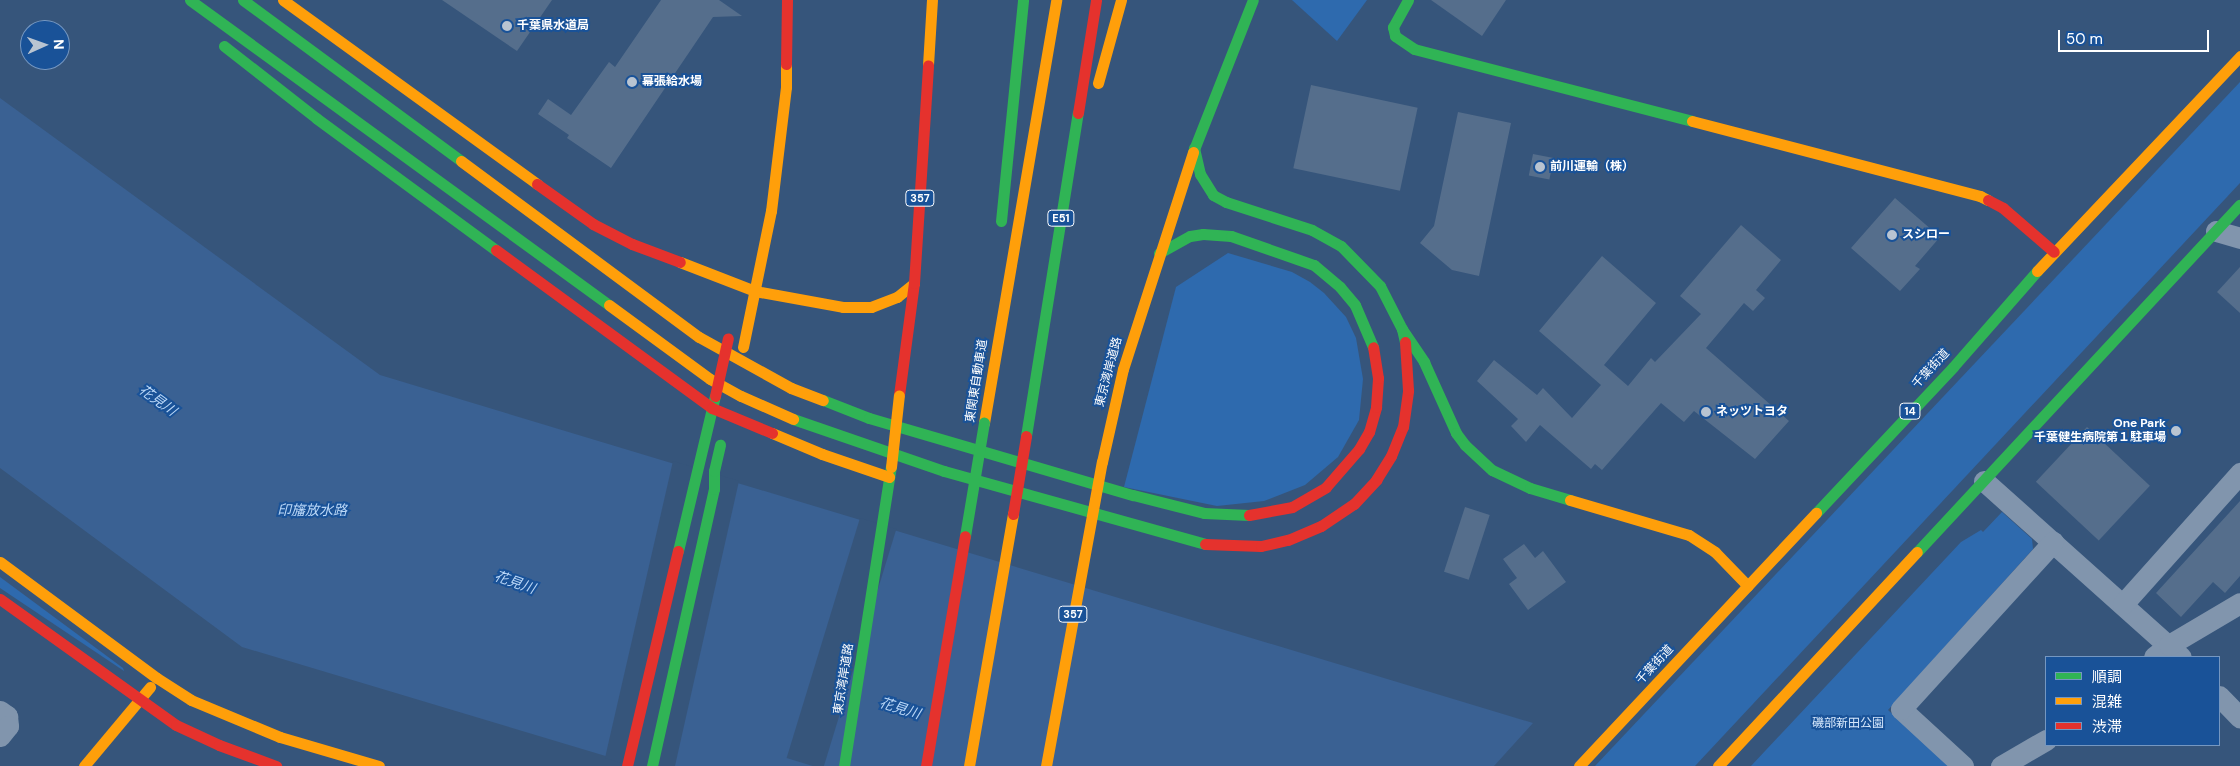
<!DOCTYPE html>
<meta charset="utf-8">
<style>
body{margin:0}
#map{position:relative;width:2240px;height:766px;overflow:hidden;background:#36557b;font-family:"DM Sans","Noto Sans JP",sans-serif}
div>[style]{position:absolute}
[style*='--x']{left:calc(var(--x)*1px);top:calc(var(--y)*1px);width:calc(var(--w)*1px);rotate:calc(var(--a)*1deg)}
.green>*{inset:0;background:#2e6aae}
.water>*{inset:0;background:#3a6193}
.pier>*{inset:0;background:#36557b;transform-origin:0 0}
.building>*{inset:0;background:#556e8c;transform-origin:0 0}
.street>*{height:21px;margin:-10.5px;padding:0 10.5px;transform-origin:10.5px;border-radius:10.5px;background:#8195ad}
.fast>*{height:11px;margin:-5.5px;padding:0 5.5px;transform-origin:5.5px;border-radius:5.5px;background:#30b455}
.slow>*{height:11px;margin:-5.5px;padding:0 5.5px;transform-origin:5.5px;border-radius:5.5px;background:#ff9f0a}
.jam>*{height:11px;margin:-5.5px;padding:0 5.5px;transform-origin:5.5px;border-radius:5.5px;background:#e5322d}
.fast-bridge>*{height:11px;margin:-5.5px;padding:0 5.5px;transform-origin:5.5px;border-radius:5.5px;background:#30b455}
.slow-bridge>*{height:11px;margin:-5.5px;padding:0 5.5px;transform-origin:5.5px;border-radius:5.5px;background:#ff9f0a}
.jam-bridge>*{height:11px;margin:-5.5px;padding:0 5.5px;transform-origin:5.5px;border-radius:5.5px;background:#e5322d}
.dots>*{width:14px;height:14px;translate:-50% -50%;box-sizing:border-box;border:2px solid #195298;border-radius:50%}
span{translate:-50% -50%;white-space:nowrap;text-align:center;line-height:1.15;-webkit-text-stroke:4px #195298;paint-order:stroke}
.shield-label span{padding:1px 4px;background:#195298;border:1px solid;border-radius:4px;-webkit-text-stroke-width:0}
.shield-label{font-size:11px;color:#fff;font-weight:700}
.poi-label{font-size:12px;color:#fff;font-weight:700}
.left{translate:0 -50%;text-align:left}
.right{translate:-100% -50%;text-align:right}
.street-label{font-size:12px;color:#fff}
.park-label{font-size:12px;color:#d5e7fc}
.water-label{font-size:14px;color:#bad7f7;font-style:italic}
.legend{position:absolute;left:2045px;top:656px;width:175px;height:90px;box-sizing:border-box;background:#195298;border:1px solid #7597c1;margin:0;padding:6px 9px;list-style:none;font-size:15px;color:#fff}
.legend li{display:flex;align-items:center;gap:10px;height:25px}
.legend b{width:25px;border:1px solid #7597c1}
.north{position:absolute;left:20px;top:20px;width:50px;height:50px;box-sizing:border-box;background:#195298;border:1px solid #7597c1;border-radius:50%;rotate:88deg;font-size:14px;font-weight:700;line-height:20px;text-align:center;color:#fff}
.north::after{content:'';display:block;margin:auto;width:18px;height:22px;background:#b9c4d1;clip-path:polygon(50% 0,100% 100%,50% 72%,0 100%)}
.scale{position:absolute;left:2058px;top:30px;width:151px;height:22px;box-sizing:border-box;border:2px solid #fff;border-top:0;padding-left:6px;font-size:15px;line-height:18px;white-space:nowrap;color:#fff;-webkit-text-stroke:4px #195298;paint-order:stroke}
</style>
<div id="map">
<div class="green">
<div style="clip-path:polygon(1292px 0,1367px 0,1337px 41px)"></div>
<div style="clip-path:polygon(2240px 82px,2240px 183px,1695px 766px,1595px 766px)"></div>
<div style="clip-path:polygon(1228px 253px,1292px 272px,1310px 282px,1324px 293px,1346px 317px,1356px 338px,1363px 379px,1359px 420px,1338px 457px,1305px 485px,1264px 501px,1217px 506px,1124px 487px,1176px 287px)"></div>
<div style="clip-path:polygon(2002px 512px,2032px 539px,2033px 549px,1888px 710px,1949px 766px,1751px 766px,1961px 542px,1981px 530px,1983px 532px)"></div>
<div style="clip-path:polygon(0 577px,123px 668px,124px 671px,0 588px)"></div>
</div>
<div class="water">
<div style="clip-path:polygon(0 98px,380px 375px,1533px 723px,1494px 766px,639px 766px,242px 647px,0 468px)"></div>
</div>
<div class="pier">
<div style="clip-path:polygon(673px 461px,739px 481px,675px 766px,630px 766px,605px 758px)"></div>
<div style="left:860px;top:518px;width:38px;height:251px;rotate:17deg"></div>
</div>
<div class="building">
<div style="clip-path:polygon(442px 0,552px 0,517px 51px)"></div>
<div style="clip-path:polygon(661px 0,719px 0,742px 16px,713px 17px,611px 168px,567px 138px,569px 135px,538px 114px,548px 99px,571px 115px,609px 62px,615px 67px)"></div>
<div style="clip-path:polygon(1431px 0,1506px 0,1482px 36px)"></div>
<div style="left:1311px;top:85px;width:109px;height:85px;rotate:12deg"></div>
<div style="clip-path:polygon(1458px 112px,1511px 123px,1479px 276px,1452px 270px,1420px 243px,1434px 226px)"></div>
<div style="left:1533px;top:154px;width:21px;height:22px;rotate:11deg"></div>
<div style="clip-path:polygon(1895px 198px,1940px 237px,1915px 266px,1920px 269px,1900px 291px,1851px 248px)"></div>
<div style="clip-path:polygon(1741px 225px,1781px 260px,1756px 290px,1765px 298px,1753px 311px,1744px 303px,1706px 348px,1789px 421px,1755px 459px,1694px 411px,1684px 422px,1661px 403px,1602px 470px,1595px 464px,1591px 469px,1540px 425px,1526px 442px,1511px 426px,1518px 419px,1477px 381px,1494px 360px,1537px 395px,1543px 388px,1572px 418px,1601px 385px,1539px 331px,1602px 256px,1656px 303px,1604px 365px,1628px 386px,1651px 358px,1655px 362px,1701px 314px,1680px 296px)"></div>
<div style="clip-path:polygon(2240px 267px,2240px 313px,2217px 292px)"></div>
<div style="left:2087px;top:427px;width:86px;height:75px;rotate:43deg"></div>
<div style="clip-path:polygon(2240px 501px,2240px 576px,2225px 593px,2213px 582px,2181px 617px,2156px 593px)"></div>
<div style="left:1465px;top:507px;width:26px;height:68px;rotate:18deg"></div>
<div style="clip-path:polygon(1524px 544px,1535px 558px,1543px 551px,1566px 582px,1528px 610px,1509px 584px,1517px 578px,1503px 559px)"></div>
</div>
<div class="street">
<div style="--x:2216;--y:231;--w:25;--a:16"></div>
<div style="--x:1984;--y:481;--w:264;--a:41.8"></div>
<div style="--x:2123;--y:604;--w:176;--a:-48.2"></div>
<div style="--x:2154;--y:657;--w:19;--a:-39"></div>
<div style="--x:2169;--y:645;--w:82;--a:-30.6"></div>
<div style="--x:2219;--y:696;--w:30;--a:46"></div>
<div style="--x:0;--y:711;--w:9;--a:36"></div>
<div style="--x:7;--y:716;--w:10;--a:84"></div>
<div style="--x:8;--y:726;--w:13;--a:129"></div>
<div style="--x:1963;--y:766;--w:84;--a:-137.4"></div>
<div style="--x:1901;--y:709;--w:226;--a:-47.7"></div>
<div style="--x:2001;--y:766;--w:52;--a:-30"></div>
</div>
<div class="fast">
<div style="--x:190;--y:0;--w:518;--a:36.05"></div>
<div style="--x:243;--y:0;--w:271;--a:36.4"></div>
<div style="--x:1408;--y:0;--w:31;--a:119"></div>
<div style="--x:1393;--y:27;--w:9;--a:77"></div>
<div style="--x:1395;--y:36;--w:23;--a:34"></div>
<div style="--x:1414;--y:49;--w:287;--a:14.5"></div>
<div style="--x:224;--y:46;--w:117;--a:38"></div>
<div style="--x:316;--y:118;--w:223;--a:36.3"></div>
<div style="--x:1194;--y:148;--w:27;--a:77"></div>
<div style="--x:1200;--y:174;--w:25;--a:58"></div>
<div style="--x:1213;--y:195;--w:15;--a:28"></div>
<div style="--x:1226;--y:202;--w:90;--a:18"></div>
<div style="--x:1312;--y:230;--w:33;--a:29"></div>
<div style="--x:1341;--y:246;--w:56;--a:45.7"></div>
<div style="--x:1380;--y:286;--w:48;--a:62.9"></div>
<div style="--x:1402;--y:329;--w:13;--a:77"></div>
<div style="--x:1193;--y:152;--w:163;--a:-68.5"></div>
<div style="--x:1001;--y:221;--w:222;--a:-84.3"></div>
<div style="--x:1159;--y:253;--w:35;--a:-29"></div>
<div style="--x:1190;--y:236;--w:13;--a:-9"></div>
<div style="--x:1203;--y:234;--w:28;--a:4"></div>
<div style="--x:1231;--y:236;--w:88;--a:19.3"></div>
<div style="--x:1314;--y:265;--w:34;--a:40"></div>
<div style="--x:1340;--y:287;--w:23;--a:50"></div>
<div style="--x:1355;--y:305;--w:46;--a:66.8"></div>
<div style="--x:1402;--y:329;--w:40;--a:56"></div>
<div style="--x:1424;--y:362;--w:78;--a:65.7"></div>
<div style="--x:1456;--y:433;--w:15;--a:53"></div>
<div style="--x:1465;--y:445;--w:37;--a:43"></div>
<div style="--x:1492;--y:470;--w:42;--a:25.3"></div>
<div style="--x:1530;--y:488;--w:42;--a:16.7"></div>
<div style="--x:823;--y:400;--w:49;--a:21.4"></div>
<div style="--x:869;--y:418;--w:275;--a:16.3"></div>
<div style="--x:1133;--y:495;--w:73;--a:14.2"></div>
<div style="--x:1204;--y:513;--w:45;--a:2.5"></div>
<div style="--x:793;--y:419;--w:160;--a:19"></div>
<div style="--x:944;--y:471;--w:271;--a:15.6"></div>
<div style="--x:1026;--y:436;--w:327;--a:-80.9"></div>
<div style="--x:1816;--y:513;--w:200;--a:-46.8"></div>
<div style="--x:1953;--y:367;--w:128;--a:-48.8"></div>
<div style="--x:678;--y:551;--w:159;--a:-76.6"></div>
<div style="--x:1917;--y:552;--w:474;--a:-47.1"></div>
<div style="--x:652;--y:766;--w:284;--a:-77.4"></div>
<div style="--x:714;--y:489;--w:18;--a:-90"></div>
<div style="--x:714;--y:471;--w:27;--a:-77"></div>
<div style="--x:844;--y:766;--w:303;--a:-81.1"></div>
</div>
<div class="slow">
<div style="--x:283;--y:0;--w:314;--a:35.9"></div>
<div style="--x:928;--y:65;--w:65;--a:-86.5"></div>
<div style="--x:1098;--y:83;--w:86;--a:-74.5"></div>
<div style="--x:1692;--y:121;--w:298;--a:14.6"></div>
<div style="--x:1980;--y:196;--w:9;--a:27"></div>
<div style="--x:461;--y:161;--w:296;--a:36.5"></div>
<div style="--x:699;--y:337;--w:105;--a:29"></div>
<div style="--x:791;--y:388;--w:34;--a:21"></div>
<div style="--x:680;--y:262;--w:80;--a:21.1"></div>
<div style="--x:755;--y:291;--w:89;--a:10.3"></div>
<div style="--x:843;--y:307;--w:28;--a:0"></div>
<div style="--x:871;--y:307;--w:28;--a:-21"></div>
<div style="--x:897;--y:297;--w:22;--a:-39"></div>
<div style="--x:2037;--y:271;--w:296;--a:-46.6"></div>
<div style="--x:609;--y:305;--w:125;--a:36.2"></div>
<div style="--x:710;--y:379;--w:35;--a:29"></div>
<div style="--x:741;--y:396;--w:57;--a:23.9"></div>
<div style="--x:743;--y:347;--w:139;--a:-78.4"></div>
<div style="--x:771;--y:211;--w:125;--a:-83.1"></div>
<div style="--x:786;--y:87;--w:23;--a:-90"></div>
<div style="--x:984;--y:423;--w:429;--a:-80.3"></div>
<div style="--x:772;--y:433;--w:54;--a:22.8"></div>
<div style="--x:822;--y:454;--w:71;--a:18.9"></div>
<div style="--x:1102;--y:462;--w:95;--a:-77.3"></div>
<div style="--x:1123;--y:369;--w:228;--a:-72.1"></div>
<div style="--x:1570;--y:500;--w:124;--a:16.4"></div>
<div style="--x:1689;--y:535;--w:31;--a:33"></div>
<div style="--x:1715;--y:552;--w:47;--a:45.9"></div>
<div style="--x:0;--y:562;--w:195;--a:36.5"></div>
<div style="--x:157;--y:678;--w:40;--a:32.9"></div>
<div style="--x:191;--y:700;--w:96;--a:22.6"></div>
<div style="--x:280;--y:737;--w:103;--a:16.3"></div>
<div style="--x:84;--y:766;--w:103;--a:-50.1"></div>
<div style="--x:1579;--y:766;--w:347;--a:-46.9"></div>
<div style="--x:1718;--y:766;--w:292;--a:-47.1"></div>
</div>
<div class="jam">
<div style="--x:786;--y:64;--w:64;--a:-89.1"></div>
<div style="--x:1078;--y:113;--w:114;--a:-80.9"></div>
<div style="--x:537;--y:184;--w:69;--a:35.5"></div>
<div style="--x:593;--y:224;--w:44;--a:27.1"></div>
<div style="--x:632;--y:244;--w:51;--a:20.6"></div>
<div style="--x:1988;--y:200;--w:17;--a:28"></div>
<div style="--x:2003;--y:208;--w:67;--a:40.8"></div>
<div style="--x:496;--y:250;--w:268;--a:36.2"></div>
<div style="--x:712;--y:408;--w:65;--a:22.6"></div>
<div style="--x:899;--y:395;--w:113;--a:-82.4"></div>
<div style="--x:914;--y:283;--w:218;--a:-86.3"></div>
<div style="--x:1249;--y:515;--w:44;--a:-10.5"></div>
<div style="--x:1292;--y:507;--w:39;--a:-30"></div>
<div style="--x:1326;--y:487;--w:50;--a:-49"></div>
<div style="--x:1359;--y:449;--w:20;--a:-60"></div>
<div style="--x:1369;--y:432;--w:26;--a:-74"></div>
<div style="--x:1376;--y:407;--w:29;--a:-86"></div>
<div style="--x:1378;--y:378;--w:31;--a:-99"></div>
<div style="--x:1205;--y:544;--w:56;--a:2"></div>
<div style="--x:1261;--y:546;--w:28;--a:-13"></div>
<div style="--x:1288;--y:540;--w:36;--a:-23"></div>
<div style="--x:1321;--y:526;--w:40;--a:-34"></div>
<div style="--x:1354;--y:504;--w:33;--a:-47"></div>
<div style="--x:1376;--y:480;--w:28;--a:-58"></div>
<div style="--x:1391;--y:456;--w:31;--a:-68"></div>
<div style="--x:1403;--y:427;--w:37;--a:-82"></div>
<div style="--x:1408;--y:390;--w:48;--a:-93.6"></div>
<div style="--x:0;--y:599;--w:216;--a:35.6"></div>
<div style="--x:176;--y:725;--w:47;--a:24.9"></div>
<div style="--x:219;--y:745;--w:61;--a:20.2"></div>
<div style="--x:627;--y:766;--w:221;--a:-76.7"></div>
</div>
<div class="fast-bridge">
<div style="--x:965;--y:536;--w:115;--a:-80.5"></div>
</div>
<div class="slow-bridge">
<div style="--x:891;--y:467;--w:72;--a:-83.7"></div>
<div style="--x:969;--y:766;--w:256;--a:-80.1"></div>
<div style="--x:1046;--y:766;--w:309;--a:-79.6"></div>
</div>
<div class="jam-bridge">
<div style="--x:715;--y:396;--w:59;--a:-77.4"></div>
<div style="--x:1013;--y:514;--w:79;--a:-80.5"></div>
<div style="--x:926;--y:766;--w:233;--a:-80.4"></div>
</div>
<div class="dots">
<div style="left:507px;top:26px;background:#b9c4d1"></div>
<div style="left:632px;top:82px;background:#b9c4d1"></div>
<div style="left:1540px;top:167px;background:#b9c4d1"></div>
<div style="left:1892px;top:235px;background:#b9c4d1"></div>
<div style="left:1706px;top:412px;background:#b9c4d1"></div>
<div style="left:2176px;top:431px;background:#b9c4d1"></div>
</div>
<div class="shield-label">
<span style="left:920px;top:198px">357</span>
<span style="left:1061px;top:218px">E51</span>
<span style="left:1910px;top:411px">14</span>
<span style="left:1073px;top:614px">357</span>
</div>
<div class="poi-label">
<span class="left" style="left:517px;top:26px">千葉県水道局</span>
<span class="left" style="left:642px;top:82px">幕張給水場</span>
<span class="left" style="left:1550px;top:167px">前川運輸（株）</span>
<span class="left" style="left:1902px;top:235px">スシロー</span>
<span class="left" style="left:1716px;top:412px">ネッツトヨタ</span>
<span class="right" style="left:2166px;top:431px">One Park<br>千葉健生病院第１駐車場</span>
</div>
<div class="street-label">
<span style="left:1931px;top:369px;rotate:-47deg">千葉街道</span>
<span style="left:1109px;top:372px;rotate:-75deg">東京湾岸道路</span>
<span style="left:977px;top:381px;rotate:-81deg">東関東自動車道</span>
<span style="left:1655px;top:665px;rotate:-47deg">千葉街道</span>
<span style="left:844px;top:679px;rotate:-81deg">東京湾岸道路</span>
</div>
<div class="park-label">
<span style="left:1848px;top:724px">磯部新田公園</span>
</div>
<div class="water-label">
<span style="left:158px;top:400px;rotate:36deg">花見川</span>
<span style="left:312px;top:510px">印旛放水路</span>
<span style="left:515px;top:582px;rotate:19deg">花見川</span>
<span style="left:900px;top:708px;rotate:17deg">花見川</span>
</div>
<ul class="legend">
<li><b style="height:6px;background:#30b455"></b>順調</li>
<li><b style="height:6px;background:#ff9f0a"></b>混雑</li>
<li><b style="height:6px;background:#e5322d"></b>渋滞</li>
</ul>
<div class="north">N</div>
<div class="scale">50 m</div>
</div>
